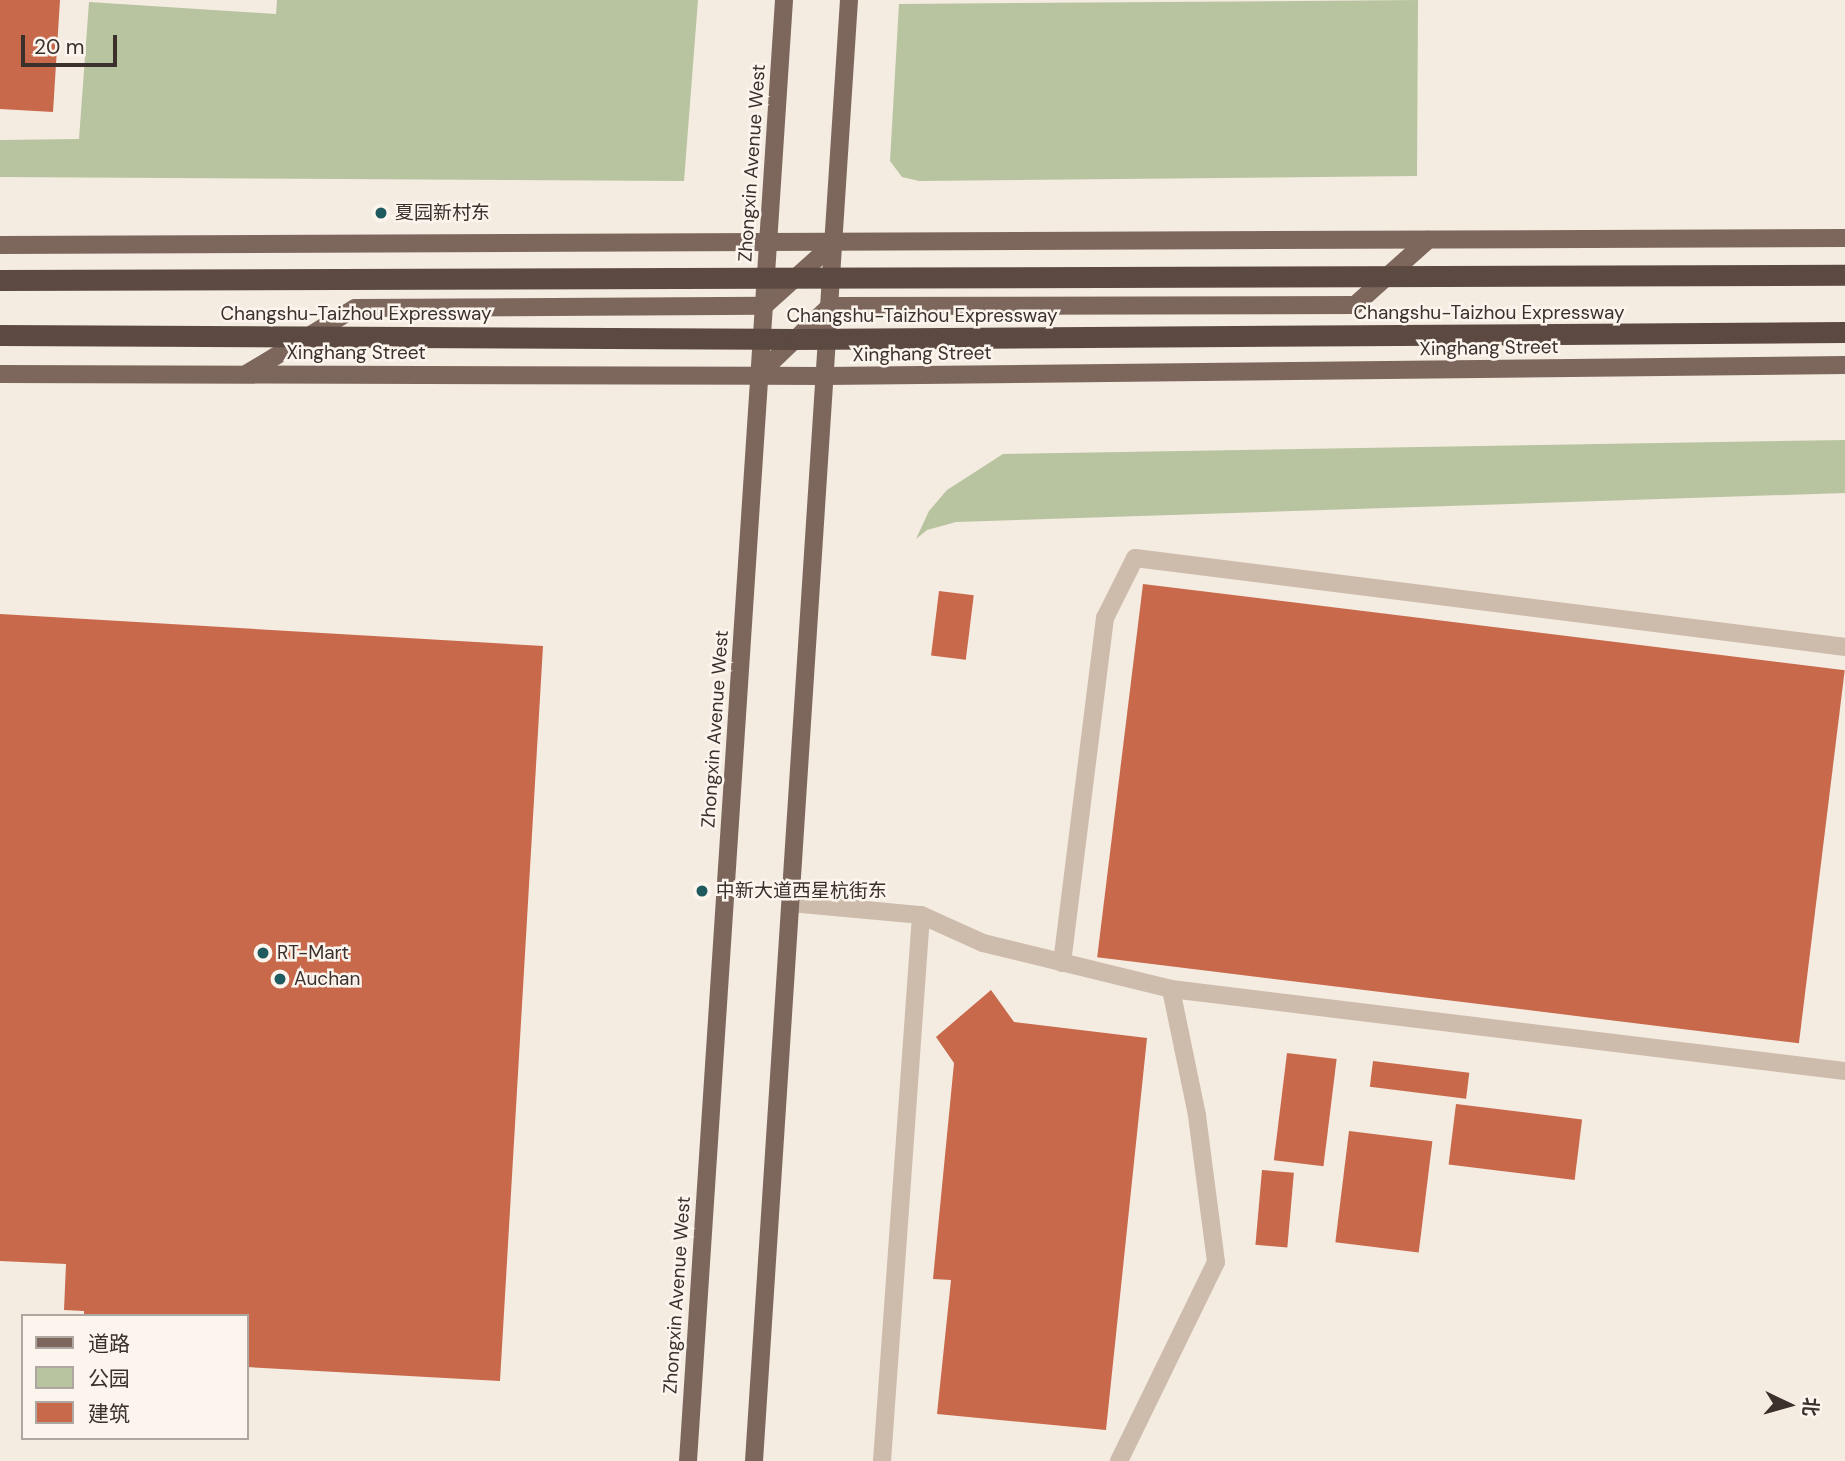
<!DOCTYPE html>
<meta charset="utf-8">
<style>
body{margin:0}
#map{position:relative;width:1845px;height:1461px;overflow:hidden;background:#f4ebe1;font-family:"DM Sans","Noto Sans SC",sans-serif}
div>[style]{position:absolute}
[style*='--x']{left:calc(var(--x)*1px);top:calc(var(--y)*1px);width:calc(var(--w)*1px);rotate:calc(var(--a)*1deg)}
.green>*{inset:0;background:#b8c4a0}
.building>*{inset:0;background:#c8694b;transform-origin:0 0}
.minor>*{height:18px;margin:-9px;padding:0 9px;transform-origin:9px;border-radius:9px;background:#cdbbac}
.major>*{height:18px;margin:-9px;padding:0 9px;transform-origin:9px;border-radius:9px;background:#7d675c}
.highway>*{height:21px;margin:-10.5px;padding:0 10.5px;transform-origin:10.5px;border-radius:10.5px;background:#5c4a42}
.dots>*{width:19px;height:19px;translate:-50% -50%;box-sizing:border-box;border:4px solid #fbf5ee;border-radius:50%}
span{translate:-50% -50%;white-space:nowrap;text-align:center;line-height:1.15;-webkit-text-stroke:5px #fbf5ee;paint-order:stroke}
.street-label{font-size:19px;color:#3b302b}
.poi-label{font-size:19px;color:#3b302b}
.left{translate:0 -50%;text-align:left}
.legend{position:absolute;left:21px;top:1314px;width:228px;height:126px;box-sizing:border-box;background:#fbf5ee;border:2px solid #aea6a0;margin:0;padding:9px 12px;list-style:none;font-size:21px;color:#3b302b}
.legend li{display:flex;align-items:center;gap:14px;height:35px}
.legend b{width:35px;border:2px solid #aea6a0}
.north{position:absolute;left:1754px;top:1370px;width:70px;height:70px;-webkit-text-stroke:5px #fbf5ee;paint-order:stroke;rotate:95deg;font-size:19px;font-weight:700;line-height:28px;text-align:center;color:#3b302b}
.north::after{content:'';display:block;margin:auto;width:24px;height:32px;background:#3b302b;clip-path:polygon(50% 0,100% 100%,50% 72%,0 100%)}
.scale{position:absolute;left:21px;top:35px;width:96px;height:32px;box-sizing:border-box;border:4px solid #3b302b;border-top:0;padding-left:9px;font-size:21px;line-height:24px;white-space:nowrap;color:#3b302b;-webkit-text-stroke:5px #fbf5ee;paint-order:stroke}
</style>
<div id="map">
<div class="green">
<div style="clip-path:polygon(277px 0,698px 0,684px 181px,0 177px,0 140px,79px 139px,89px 2px,276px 14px)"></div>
<div style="clip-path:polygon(1418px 0,1417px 176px,919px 181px,902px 177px,890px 161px,899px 4px)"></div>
<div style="clip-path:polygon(1845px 440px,1845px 493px,956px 522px,927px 530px,916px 539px,929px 511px,947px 490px,1003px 454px)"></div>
</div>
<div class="building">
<div style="clip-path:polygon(0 0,60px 0,53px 112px,0 109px)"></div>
<div style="left:1143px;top:584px;width:707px;height:376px;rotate:7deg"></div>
<div style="left:939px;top:591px;width:35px;height:65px;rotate:7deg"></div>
<div style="clip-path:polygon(0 614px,543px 646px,500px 1381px,247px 1367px,247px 1316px,84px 1316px,84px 1311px,64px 1310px,66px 1264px,0 1261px)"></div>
<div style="clip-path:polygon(991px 990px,1014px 1022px,1147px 1038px,1106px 1430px,937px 1414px,951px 1280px,933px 1279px,954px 1063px,936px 1037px)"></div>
<div style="left:1287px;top:1053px;width:50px;height:108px;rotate:7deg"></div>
<div style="left:1373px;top:1061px;width:97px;height:26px;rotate:7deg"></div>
<div style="left:1456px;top:1104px;width:127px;height:61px;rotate:7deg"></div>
<div style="left:1349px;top:1131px;width:84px;height:112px;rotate:7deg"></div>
<div style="left:1262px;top:1170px;width:32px;height:75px;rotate:5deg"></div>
</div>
<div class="minor">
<div style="--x:791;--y:903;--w:131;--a:5.3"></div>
<div style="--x:921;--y:915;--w:68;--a:24.3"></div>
<div style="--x:983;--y:943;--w:194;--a:13.7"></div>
<div style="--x:1171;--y:989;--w:679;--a:6.94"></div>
<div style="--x:1062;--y:963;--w:348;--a:-82.9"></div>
<div style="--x:1105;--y:618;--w:67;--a:-63.4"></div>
<div style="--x:1135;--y:558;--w:716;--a:7.14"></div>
<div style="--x:882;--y:1461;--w:547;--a:-85.91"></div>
<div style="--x:1119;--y:1461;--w:221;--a:-64"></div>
<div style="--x:1216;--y:1262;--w:148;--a:-97.4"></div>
<div style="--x:1197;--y:1115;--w:129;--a:-101.7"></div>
</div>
<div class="major">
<div style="--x:0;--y:245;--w:1845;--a:-0.22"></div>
<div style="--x:0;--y:374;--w:825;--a:0.14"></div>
<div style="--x:825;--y:376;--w:1020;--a:-0.62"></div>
<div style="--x:246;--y:374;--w:127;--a:-31.2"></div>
<div style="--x:355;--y:308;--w:409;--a:-0.3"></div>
<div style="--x:764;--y:306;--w:93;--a:-41.9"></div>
<div style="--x:759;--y:374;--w:98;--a:-43.8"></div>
<div style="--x:830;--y:306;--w:525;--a:-0.11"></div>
<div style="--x:1355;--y:305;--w:98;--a:-41.7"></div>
<div style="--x:688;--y:1461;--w:1464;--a:-86.24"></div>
<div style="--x:754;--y:1461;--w:1464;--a:-86.28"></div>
</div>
<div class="highway">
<div style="--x:0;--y:280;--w:1845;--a:-0.16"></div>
<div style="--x:0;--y:335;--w:795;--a:0.29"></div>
<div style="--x:795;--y:339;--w:1050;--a:-0.38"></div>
</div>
<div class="dots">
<div style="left:381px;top:213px;background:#1f5a5e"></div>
<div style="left:702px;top:891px;background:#1f5a5e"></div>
<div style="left:263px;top:953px;background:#1f5a5e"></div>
<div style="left:280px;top:979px;background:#1f5a5e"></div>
</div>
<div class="street-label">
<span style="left:752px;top:163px;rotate:-86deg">Zhongxin Avenue West</span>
<span style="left:1489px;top:313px">Changshu-Taizhou Expressway</span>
<span style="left:356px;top:314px">Changshu-Taizhou Expressway</span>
<span style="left:922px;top:316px">Changshu-Taizhou Expressway</span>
<span style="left:1489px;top:348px;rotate:-1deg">Xinghang Street</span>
<span style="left:356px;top:353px">Xinghang Street</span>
<span style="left:922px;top:354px;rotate:-1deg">Xinghang Street</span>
<span style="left:715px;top:729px;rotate:-86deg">Zhongxin Avenue West</span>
<span style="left:677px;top:1295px;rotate:-86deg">Zhongxin Avenue West</span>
</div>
<div class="poi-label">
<span class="left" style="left:395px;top:213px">夏园新村东</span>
<span class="left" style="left:716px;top:891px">中新大道西星杭街东</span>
<span class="left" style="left:277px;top:953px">RT-Mart</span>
<span class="left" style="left:294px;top:979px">Auchan</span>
</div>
<ul class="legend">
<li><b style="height:9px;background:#7d675c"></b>道路</li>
<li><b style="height:19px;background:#b8c4a0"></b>公园</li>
<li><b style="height:19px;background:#c8694b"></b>建筑</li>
</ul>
<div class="north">北</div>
<div class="scale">20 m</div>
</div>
